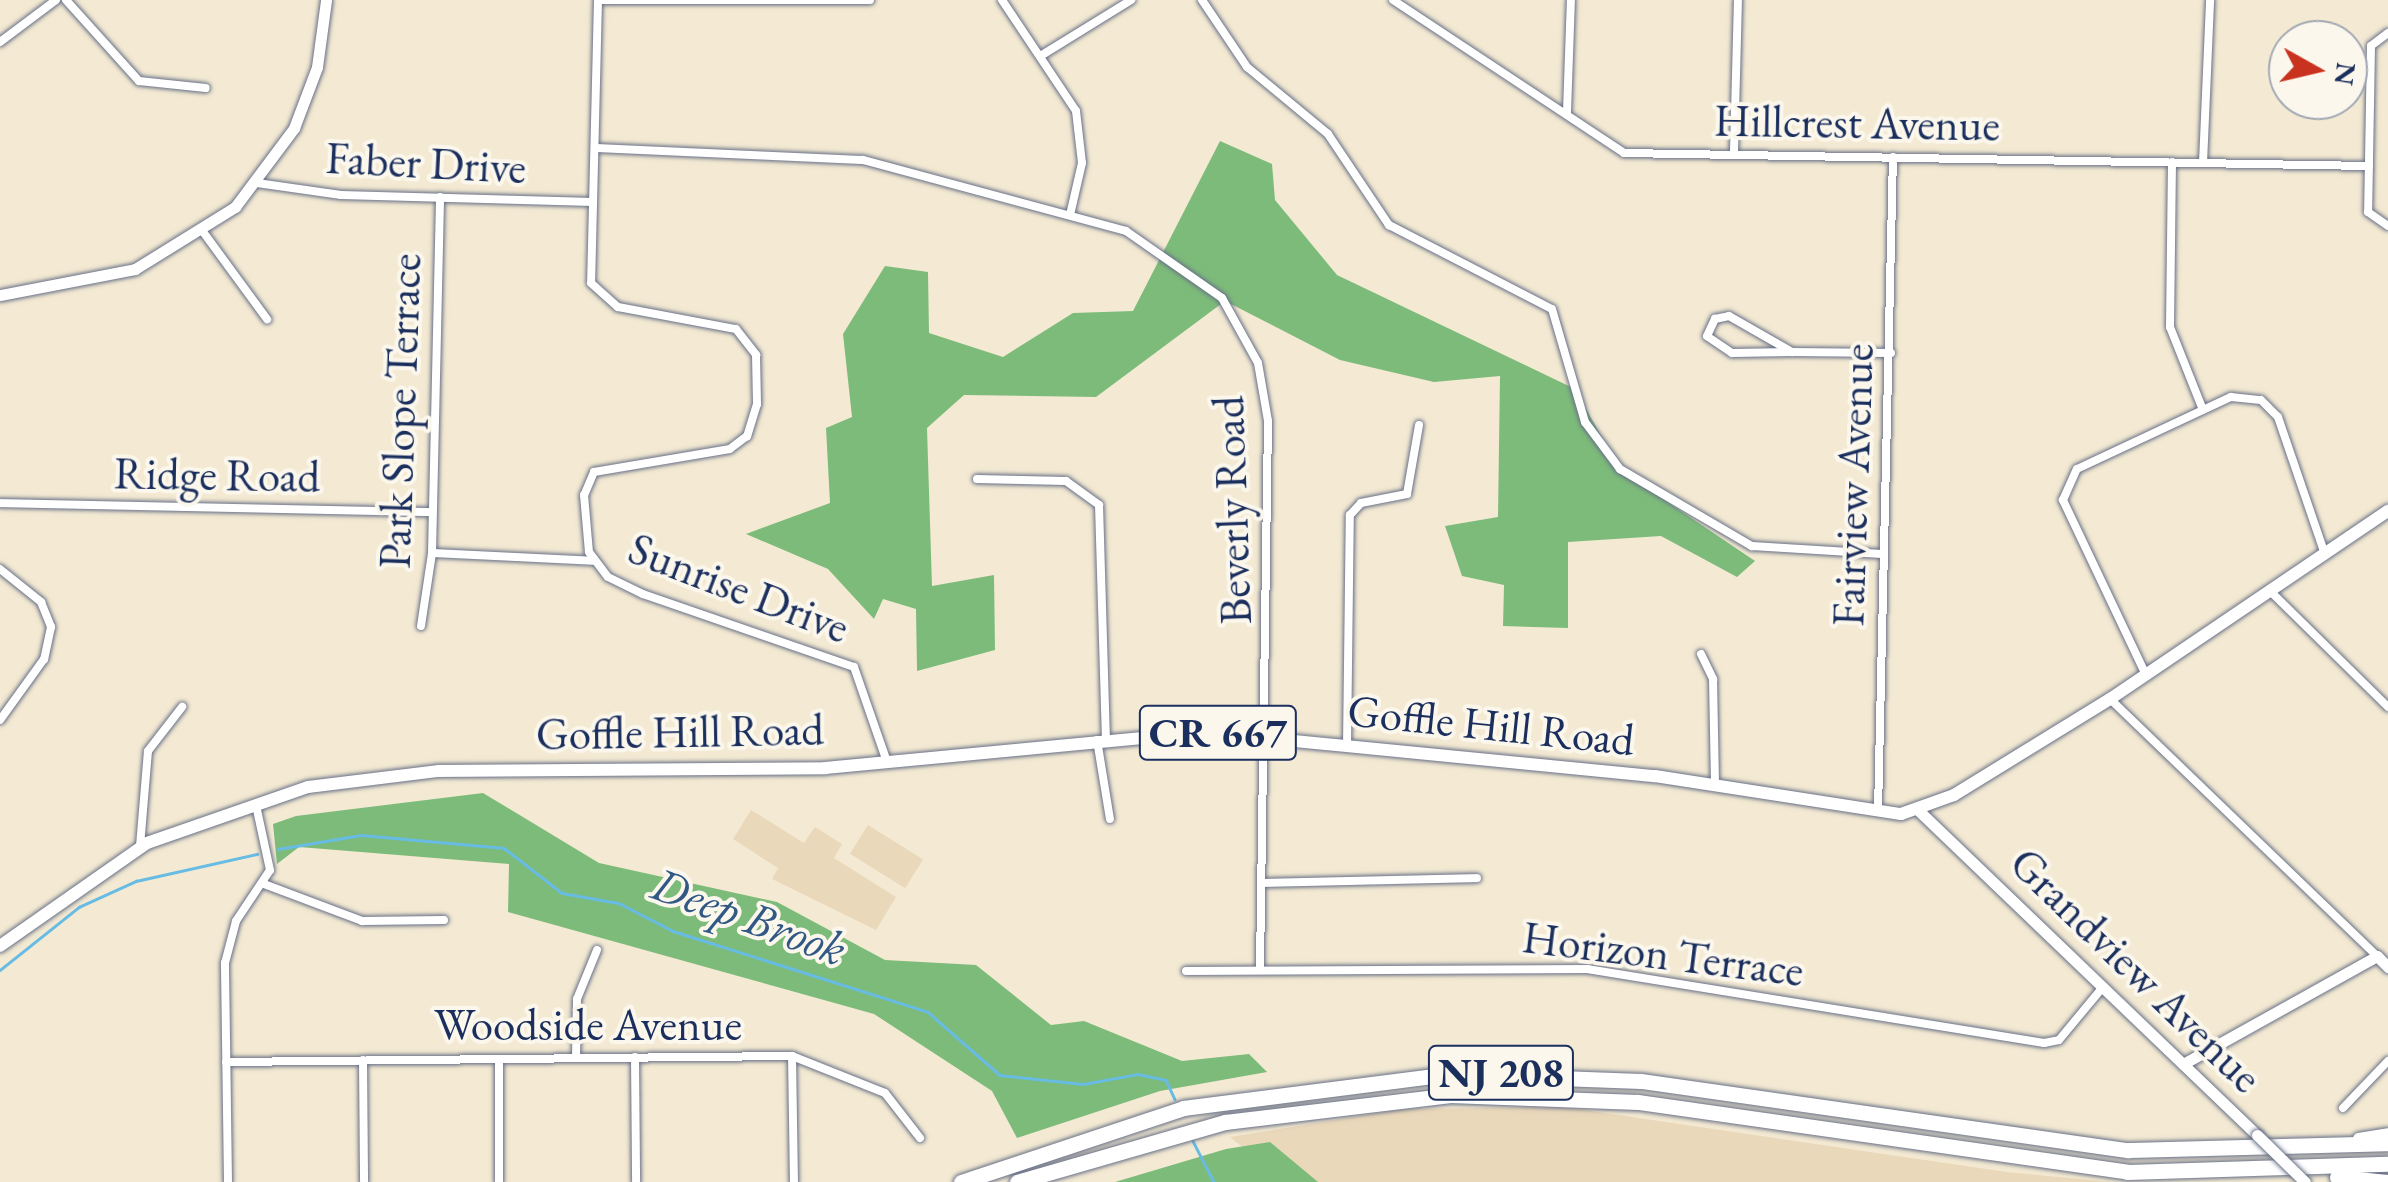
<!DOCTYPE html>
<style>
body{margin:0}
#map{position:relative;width:2388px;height:1182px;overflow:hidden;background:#f4ead3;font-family:"EB Garamond",serif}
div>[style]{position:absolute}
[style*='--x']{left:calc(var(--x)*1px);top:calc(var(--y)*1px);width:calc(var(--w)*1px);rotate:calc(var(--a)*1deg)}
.built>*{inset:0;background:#ead8ba;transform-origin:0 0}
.forest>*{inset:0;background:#7dbb7a}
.stream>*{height:2.5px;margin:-1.25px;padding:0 1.25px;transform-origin:1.25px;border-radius:1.25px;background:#68bce4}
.roads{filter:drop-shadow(0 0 2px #677087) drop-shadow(0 0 2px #677087)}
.street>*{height:8px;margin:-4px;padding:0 4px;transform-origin:4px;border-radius:4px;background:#fff}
.secondary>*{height:11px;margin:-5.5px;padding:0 5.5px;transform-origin:5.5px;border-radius:5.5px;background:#fff}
.primary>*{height:12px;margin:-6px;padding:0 6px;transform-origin:6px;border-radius:6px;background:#fff}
.highway>*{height:15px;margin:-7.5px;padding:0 7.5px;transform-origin:7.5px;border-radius:7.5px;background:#fff}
.bridges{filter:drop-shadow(0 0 2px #677087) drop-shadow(0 0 2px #677087)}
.secondary-bridge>*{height:11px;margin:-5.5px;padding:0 5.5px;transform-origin:5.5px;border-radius:5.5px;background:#fff}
span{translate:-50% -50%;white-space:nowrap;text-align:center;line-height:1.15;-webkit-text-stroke:8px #fbf7ec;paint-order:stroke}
.shield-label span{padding:2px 8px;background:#fbf7ec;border:2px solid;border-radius:8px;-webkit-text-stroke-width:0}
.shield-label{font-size:42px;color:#1b2f5e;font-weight:700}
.street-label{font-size:45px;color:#1b2f5e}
.water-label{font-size:48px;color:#325986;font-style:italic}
.north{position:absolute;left:2268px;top:20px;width:100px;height:100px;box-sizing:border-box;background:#fbf7ec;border:2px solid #a1a7b3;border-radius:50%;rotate:98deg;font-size:28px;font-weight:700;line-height:40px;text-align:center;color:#1b2f5e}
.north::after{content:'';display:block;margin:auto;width:35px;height:45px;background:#c8321e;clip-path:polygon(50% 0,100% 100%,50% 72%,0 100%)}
</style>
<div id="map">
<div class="built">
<div style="clip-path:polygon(751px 810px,804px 843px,815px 827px,842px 844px,834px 858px,896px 897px,876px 930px,772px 879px,778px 868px,733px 839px)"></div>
<div style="left:868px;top:825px;width:65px;height:34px;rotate:32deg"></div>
<div style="clip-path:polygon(1564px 1107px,2007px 1172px,2111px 1182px,1285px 1182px,1230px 1137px,1403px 1109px)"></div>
</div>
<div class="forest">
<div style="clip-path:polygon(1220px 141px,1272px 164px,1275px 200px,1337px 275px,1575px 389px,1620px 470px,1755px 561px,1737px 577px,1661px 536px,1568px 542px,1568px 628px,1503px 626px,1504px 585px,1462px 576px,1445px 526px,1498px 517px,1500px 376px,1434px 382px,1340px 360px,1225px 301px,1096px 397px,964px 395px,927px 428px,932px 586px,994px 575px,995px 650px,917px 671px,916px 609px,883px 599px,874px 619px,828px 569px,746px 534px,830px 503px,826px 428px,852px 417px,843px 334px,885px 266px,928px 272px,929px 333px,1003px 357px,1073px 313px,1133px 311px)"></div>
<div style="clip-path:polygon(483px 793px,599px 863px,777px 902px,885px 960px,976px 965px,1051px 1025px,1084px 1021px,1182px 1061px,1249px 1054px,1267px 1072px,1160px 1091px,1017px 1138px,992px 1091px,874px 1014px,508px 912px,509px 864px,299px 847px,277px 864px,273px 824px,296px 816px)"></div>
<div style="clip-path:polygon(1270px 1142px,1318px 1182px,1115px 1182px,1226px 1149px)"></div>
</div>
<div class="stream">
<div style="--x:278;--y:849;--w:84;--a:-9.6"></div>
<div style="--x:361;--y:835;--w:144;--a:5.2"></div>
<div style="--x:504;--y:848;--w:73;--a:37.8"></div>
<div style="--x:562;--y:893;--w:58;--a:10"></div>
<div style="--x:619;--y:903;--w:61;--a:27.4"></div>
<div style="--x:673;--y:931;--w:268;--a:17.6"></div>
<div style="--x:928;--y:1012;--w:96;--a:41.2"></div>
<div style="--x:1000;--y:1075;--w:83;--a:6.2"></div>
<div style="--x:1083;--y:1084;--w:56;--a:-10.3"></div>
<div style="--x:1138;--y:1074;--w:29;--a:12"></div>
<div style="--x:1166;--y:1080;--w:21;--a:65"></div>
<div style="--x:0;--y:970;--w:101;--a:-38.6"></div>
<div style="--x:79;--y:907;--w:63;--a:-24.5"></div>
<div style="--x:136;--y:881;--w:124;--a:-12.6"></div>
<div style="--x:1193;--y:1141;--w:46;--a:62.9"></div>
</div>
<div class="roads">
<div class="street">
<div style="--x:66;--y:0;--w:109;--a:48"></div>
<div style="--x:139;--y:81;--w:67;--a:6"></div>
<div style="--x:598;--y:0;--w:283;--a:91.4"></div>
<div style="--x:591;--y:283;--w:36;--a:42"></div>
<div style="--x:618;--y:307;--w:120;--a:10.6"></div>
<div style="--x:736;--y:329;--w:33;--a:52"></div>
<div style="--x:756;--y:355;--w:49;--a:88.8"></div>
<div style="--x:757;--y:404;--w:34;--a:107"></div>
<div style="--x:747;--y:436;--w:21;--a:143"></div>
<div style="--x:730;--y:449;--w:138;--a:170.4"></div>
<div style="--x:594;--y:472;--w:25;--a:113"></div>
<div style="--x:584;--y:495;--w:57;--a:85"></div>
<div style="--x:589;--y:552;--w:31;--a:53"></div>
<div style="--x:608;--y:577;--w:39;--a:26"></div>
<div style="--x:643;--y:594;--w:223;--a:19.1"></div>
<div style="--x:854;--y:667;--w:101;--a:70.8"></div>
<div style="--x:598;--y:0;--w:272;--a:0"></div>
<div style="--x:1002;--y:0;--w:133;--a:56.3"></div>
<div style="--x:1076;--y:111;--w:52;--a:83.4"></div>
<div style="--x:1082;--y:163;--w:53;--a:103"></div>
<div style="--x:1202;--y:0;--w:81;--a:56.1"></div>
<div style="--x:1247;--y:67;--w:105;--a:39.6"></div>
<div style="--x:1328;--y:134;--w:110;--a:56.2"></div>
<div style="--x:1389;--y:225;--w:183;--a:27.3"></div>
<div style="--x:1552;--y:309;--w:118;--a:73.7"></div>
<div style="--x:1585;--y:422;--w:59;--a:53.3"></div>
<div style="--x:1620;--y:469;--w:153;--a:30.3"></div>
<div style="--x:1752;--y:546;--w:130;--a:3.5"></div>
<div style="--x:1393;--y:0;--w:277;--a:33.5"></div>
<div style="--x:1624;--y:153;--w:745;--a:1"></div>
<div style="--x:2388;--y:33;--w:21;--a:143"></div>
<div style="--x:2371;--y:46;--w:166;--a:91"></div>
<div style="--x:2368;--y:212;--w:24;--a:35"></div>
<div style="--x:0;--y:42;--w:70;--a:-36.9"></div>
<div style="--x:1042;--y:55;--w:105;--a:-31.7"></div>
<div style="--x:1567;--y:112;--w:112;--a:-88"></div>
<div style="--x:595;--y:148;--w:268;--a:2.6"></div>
<div style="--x:863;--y:160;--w:272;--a:15.1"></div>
<div style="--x:1126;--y:231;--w:117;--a:34.9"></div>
<div style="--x:1222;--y:298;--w:74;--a:61"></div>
<div style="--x:1258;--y:363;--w:59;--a:80.2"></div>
<div style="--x:1268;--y:421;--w:548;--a:90.84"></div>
<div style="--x:1734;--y:151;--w:151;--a:-88.5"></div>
<div style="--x:2172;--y:162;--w:165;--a:90.7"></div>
<div style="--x:2170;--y:327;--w:89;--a:68.3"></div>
<div style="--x:2203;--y:163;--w:163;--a:-87.5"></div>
<div style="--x:257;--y:183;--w:85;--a:8.1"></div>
<div style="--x:341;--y:195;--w:252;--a:1.6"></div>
<div style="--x:204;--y:233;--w:107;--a:53.8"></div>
<div style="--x:1792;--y:352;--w:60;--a:179"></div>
<div style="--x:1732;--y:353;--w:30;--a:-146"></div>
<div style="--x:1707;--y:336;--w:19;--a:-65"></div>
<div style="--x:1715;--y:319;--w:14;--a:-12"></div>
<div style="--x:1729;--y:316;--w:73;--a:29.7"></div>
<div style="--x:1792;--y:352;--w:99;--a:0.6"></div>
<div style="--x:977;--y:479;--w:89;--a:1.3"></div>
<div style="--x:1066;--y:481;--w:41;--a:36"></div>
<div style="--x:1099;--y:505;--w:234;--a:88.3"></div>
<div style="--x:0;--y:503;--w:432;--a:1.2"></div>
<div style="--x:432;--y:553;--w:162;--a:2.8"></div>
<div style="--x:0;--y:569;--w:53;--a:38.8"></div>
<div style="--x:41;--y:602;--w:27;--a:68"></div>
<div style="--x:51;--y:627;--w:33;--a:102"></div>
<div style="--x:44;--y:659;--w:75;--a:125.8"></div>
<div style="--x:2271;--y:592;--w:164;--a:44.5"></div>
<div style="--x:421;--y:626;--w:74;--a:-81.4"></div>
<div style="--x:432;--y:553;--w:356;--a:-88.7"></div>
<div style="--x:1701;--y:654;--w:28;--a:64"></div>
<div style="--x:1713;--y:679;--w:107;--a:88.9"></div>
<div style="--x:2146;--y:675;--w:194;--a:-115.4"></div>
<div style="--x:2063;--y:500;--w:34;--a:-66"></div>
<div style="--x:2077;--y:469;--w:170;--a:-25.1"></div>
<div style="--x:2231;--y:397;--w:30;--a:6"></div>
<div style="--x:2261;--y:400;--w:24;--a:45"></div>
<div style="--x:2278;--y:417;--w:145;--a:71.1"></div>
<div style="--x:2110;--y:699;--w:371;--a:43.9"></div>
<div style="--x:1097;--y:740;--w:80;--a:80.7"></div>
<div style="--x:1347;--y:746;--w:231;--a:-89.3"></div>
<div style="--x:1350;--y:515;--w:16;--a:-47"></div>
<div style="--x:1361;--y:503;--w:47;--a:-11.1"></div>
<div style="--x:1407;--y:494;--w:70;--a:-80.1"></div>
<div style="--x:1878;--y:811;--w:654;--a:-88.69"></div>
<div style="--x:140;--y:846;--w:95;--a:-85.2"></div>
<div style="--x:148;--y:751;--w:56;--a:-52.3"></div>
<div style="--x:1264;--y:883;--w:213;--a:-1.3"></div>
<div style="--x:264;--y:884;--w:105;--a:20.7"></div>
<div style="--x:362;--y:921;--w:82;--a:-0.7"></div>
<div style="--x:1186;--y:971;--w:401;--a:-0.3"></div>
<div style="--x:1587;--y:969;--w:463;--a:9.2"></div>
<div style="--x:2044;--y:1043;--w:15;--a:-11"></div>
<div style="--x:2059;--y:1040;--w:69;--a:-50.3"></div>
<div style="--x:792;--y:1056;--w:126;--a:89.1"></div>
<div style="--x:635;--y:1057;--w:125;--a:89.5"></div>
<div style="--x:576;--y:1058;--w:59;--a:-89"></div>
<div style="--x:577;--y:999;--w:53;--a:-67.8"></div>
<div style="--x:499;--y:1059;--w:123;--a:90"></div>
<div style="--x:363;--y:1060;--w:122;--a:89.5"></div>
<div style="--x:226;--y:1062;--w:566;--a:-0.61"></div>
<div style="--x:792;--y:1056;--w:100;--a:21.7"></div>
<div style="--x:885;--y:1093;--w:57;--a:52.1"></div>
<div style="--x:2343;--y:1108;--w:65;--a:-46.2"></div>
<div style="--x:228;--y:1182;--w:219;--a:-90.8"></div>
<div style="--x:225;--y:963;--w:43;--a:-75.3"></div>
<div style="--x:236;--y:921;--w:61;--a:-56.3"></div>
<div style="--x:270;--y:870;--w:66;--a:-102.2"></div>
</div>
<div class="secondary">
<div style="--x:0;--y:295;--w:137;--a:-10.9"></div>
<div style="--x:135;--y:269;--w:118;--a:-31.8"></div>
<div style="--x:235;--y:207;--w:99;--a:-53.2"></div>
<div style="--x:294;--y:128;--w:65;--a:-69.3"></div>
<div style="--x:317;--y:67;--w:68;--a:-82.3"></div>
<div style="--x:1918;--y:810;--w:470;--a:43.8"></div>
<div style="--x:2183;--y:1064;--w:222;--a:-29.1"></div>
<div style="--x:2377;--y:956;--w:16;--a:45"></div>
<div style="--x:2358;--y:1138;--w:30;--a:-9"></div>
</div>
<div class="primary">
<div style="--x:0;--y:946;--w:179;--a:-35"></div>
<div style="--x:147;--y:843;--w:170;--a:-19.2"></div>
<div style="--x:308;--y:787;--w:132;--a:-7"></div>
<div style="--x:439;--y:771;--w:386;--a:-0.4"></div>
<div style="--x:825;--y:768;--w:380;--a:-5.4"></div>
<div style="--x:1203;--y:732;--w:454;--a:5.6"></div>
<div style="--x:1655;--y:776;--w:249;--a:8.8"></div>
<div style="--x:1901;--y:814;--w:56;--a:-19.7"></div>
<div style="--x:1954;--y:795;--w:183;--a:-31.6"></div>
<div style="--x:2110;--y:699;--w:336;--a:-34.1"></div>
</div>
<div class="highway">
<div style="--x:2337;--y:1177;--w:50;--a:5.7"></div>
<div style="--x:961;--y:1182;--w:234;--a:-18.4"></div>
<div style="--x:1183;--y:1108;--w:269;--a:-7.3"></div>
<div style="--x:1450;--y:1074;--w:191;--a:2.1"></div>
<div style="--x:1641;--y:1081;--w:492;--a:8.1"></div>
<div style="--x:2128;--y:1150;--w:260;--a:-1.5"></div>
<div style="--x:1017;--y:1182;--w:216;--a:-16.1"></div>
<div style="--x:1225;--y:1122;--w:227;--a:-6.8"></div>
<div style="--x:1450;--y:1095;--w:188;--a:2.1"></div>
<div style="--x:1638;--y:1102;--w:494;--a:8.1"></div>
<div style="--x:2127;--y:1172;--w:261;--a:-1.8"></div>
</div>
</div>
<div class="bridges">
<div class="secondary-bridge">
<div style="--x:2257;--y:1135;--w:67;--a:44.4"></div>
</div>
</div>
<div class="shield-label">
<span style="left:1218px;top:733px">CR 667</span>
<span style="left:1501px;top:1073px">NJ 208</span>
</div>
<div class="street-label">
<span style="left:1857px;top:123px;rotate:1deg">Hillcrest Avenue</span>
<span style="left:426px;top:163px;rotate:3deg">Faber Drive</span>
<span style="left:400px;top:411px;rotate:-88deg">Park Slope Terrace</span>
<span style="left:217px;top:475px;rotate:1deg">Ridge Road</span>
<span style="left:1853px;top:485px;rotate:-88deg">Fairview Avenue</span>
<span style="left:1232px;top:510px;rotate:-92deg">Beverly Road</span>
<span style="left:739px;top:588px;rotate:21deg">Sunrise Drive</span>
<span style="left:1491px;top:725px;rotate:6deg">Goffle Hill Road</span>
<span style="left:680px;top:732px;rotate:-1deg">Goffle Hill Road</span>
<span style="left:1663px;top:954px;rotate:7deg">Horizon Terrace</span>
<span style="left:2136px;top:970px;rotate:44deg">Grandview Avenue</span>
<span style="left:588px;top:1025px">Woodside Avenue</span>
</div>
<div class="water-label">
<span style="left:749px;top:916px;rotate:20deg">Deep Brook</span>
</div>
<div class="north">N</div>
</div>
